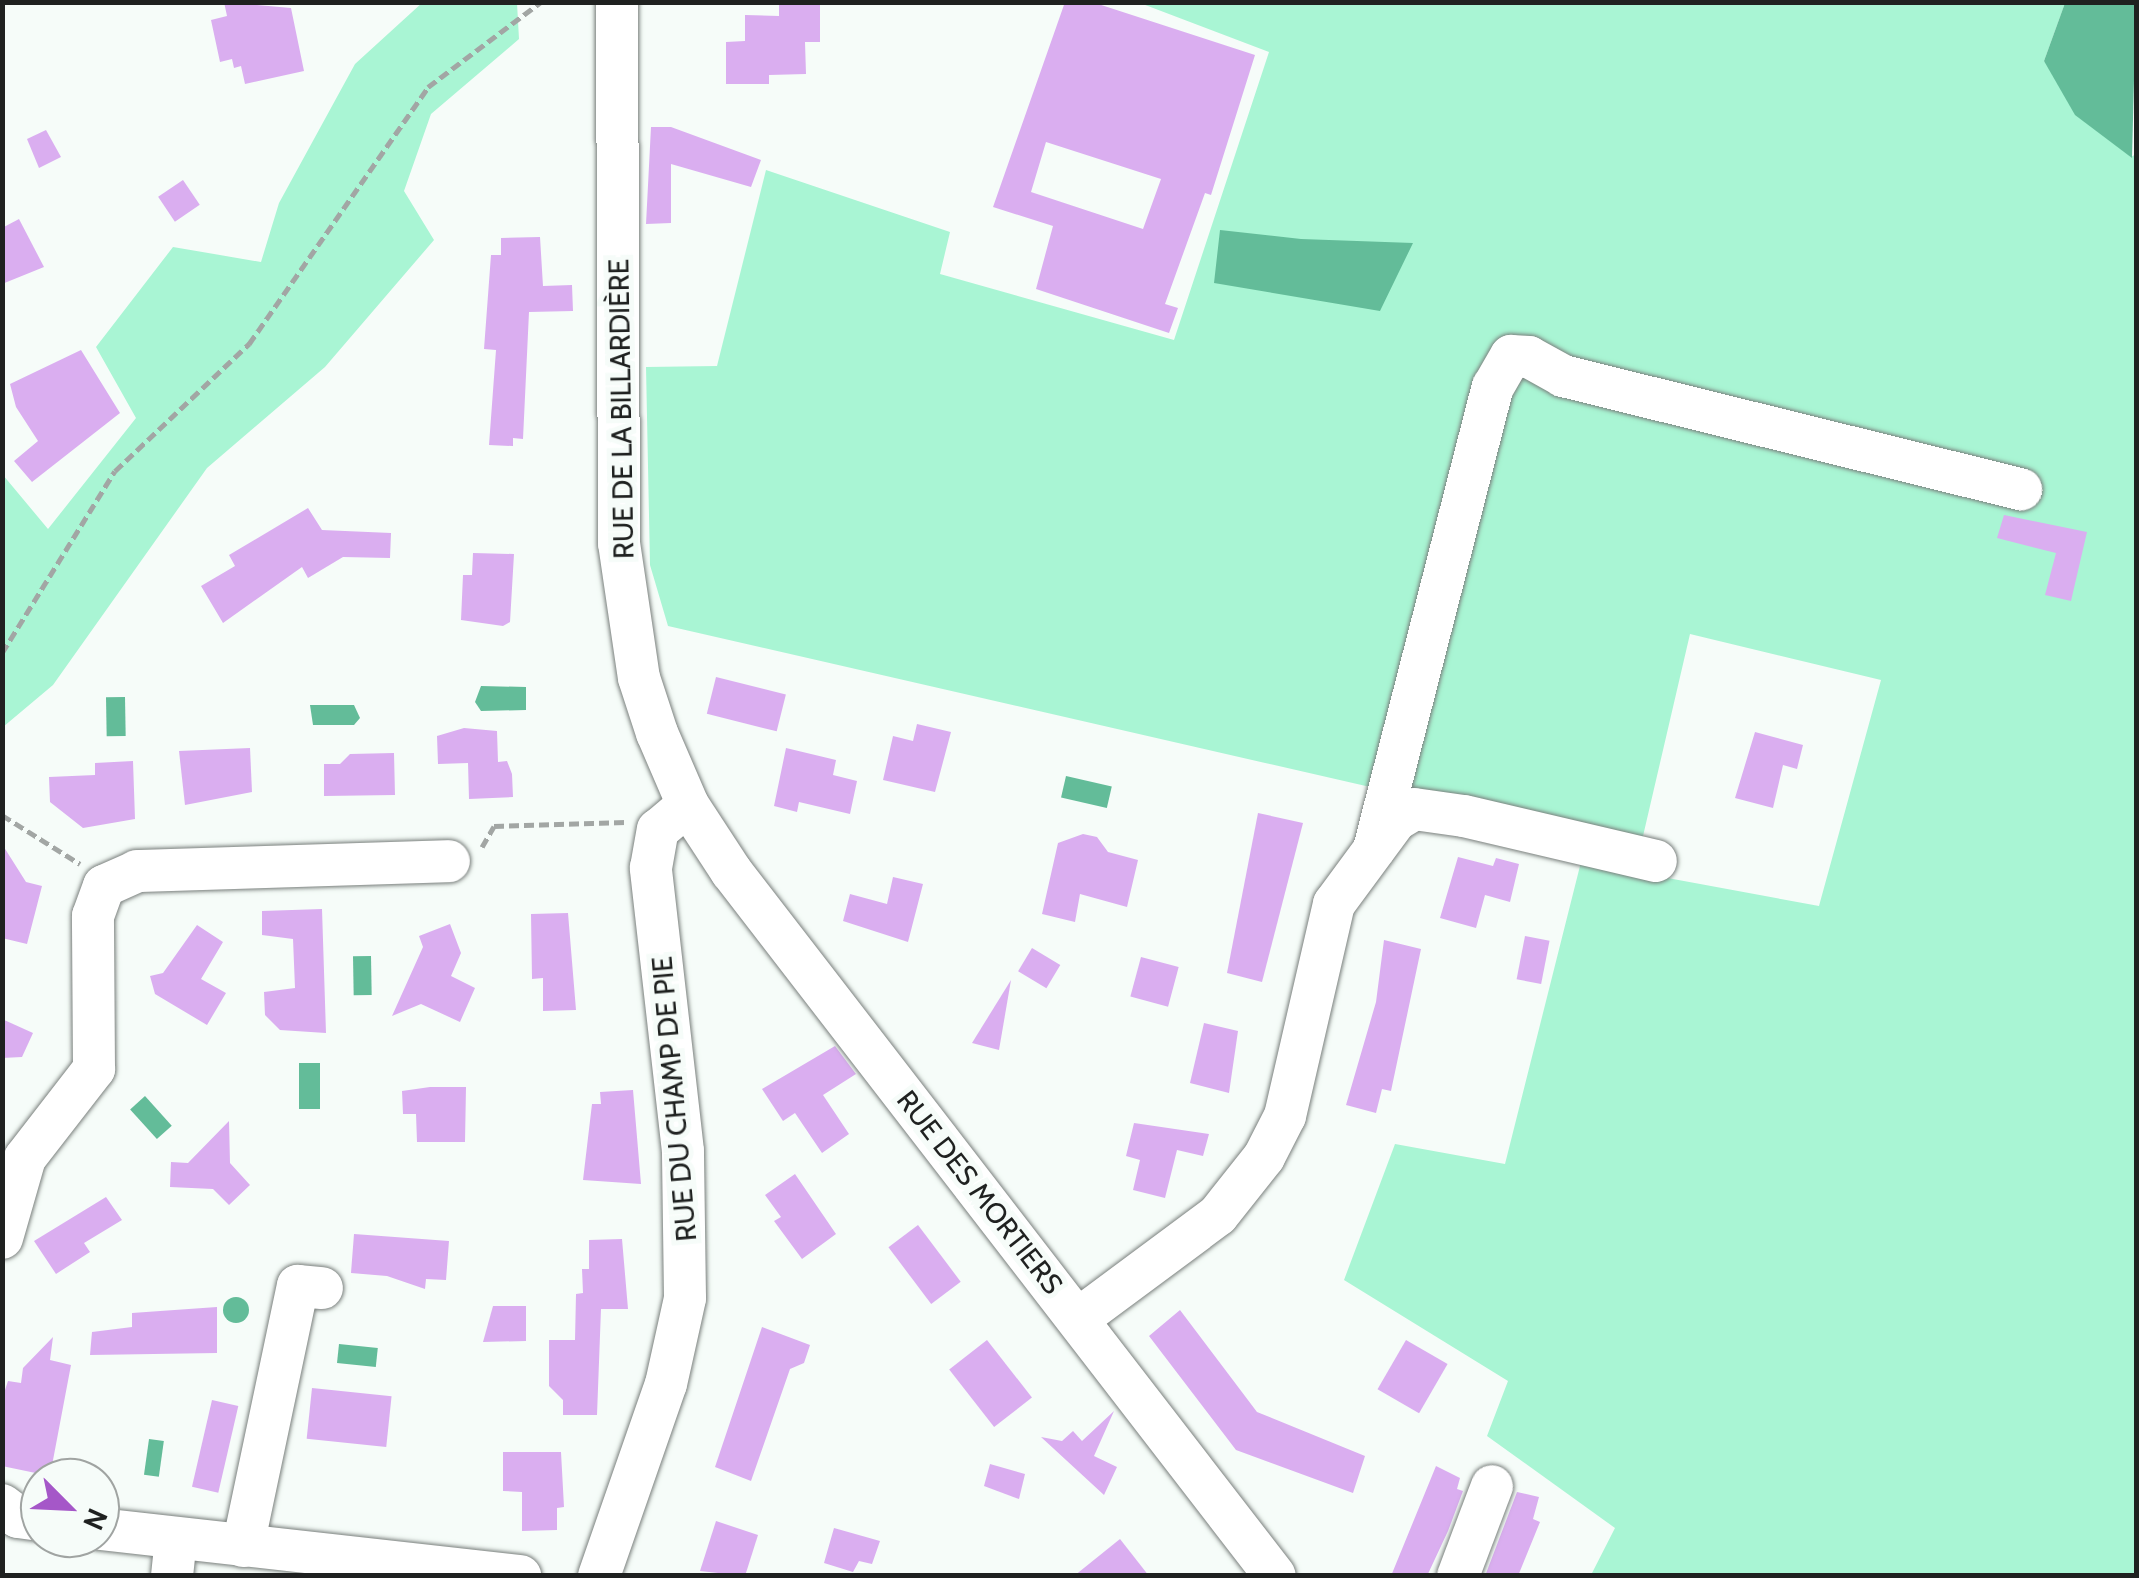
<!DOCTYPE html>
<meta charset="utf-8">
<style>
body{margin:0}
#map{position:relative;width:2139px;height:1578px;overflow:hidden;background:#f6fcf9;font-family:Cabin,sans-serif}
div>[style]{position:absolute}
[style*='--x']{left:calc(var(--x)*1px);top:calc(var(--y)*1px);width:calc(var(--w)*1px);rotate:calc(var(--a)*1deg)}
.green>*{inset:0;background:#a9f5d4}
.water>*{inset:0;background:#63bc99;transform-origin:0 0}
.round{border-radius:50%}
.building>*{inset:0;background:#daaef0;transform-origin:0 0}
.path>*{height:5px;margin-top:-2.5px;transform-origin:0;background:repeating-linear-gradient(90deg,#a2a6a4 0 10px,transparent 0 15px)}
.roads{filter:drop-shadow(0 0 2px #7a807d) drop-shadow(0 0 2px #7a807d)}
.minor>*{height:42px;margin:-21px;padding:0 21px;transform-origin:21px;border-radius:21px;background:#fff}
span{translate:-50% -50%;white-space:nowrap;text-align:center;line-height:1.15;-webkit-text-stroke:10px #f6fcf9;paint-order:stroke}
.street-label{font-size:28px;color:#1f2120}
.frame{position:absolute;inset:0;border:5px solid #1f2120;pointer-events:none}
.north{position:absolute;left:20px;top:1458px;width:100px;height:100px;box-sizing:border-box;background:#f6fcf9;border:2px solid #a0a4a2;border-radius:50%;rotate:114deg;font-size:28px;font-weight:700;line-height:40px;text-align:center;color:#1f2120}
.north::after{content:'';display:block;margin:auto;width:35px;height:45px;background:#a557c8;clip-path:polygon(50% 0,100% 100%,50% 72%,0 100%)}
</style>
<div id="map">
<div class="green">
<div style="clip-path:polygon(423px 2px,517px 3px,519px 39px,431px 114px,404px 191px,434px 240px,325px 367px,207px 468px,53px 685px,3px 727px,3px 475px,48px 529px,136px 418px,96px 347px,173px 247px,261px 262px,279px 203px,355px 64px)"></div>
<div style="clip-path:polygon(1140px 3px,2065px 3px,2044px 61px,2131px 157px,2136px 154px,2136px 1575px,1591px 1575px,1615px 1528px,1487px 1436px,1508px 1381px,1344px 1280px,1395px 1144px,1505px 1164px,1581px 862px,1819px 906px,1881px 680px,1690px 634px,1640px 849px,668px 626px,650px 565px,646px 367px,717px 366px,766px 170px,950px 232px,940px 274px,1174px 340px,1269px 52px)"></div>
</div>
<div class="water">
<div style="clip-path:polygon(2065px 3px,2136px 3px,2132px 158px,2075px 115px,2044px 61px)"></div>
<div style="clip-path:polygon(1220px 230px,1301px 239px,1413px 243px,1380px 311px,1214px 283px)"></div>
<div style="clip-path:polygon(481px 686px,526px 687px,526px 710px,481px 711px,475px 702px)"></div>
<div style="left:125px;top:697px;width:39px;height:19px;rotate:89deg"></div>
<div style="clip-path:polygon(310px 705px,354px 705px,360px 718px,354px 725px,313px 725px)"></div>
<div style="left:1066px;top:776px;width:47px;height:22px;rotate:13deg"></div>
<div style="left:371px;top:956px;width:39px;height:18px;rotate:89deg"></div>
<div style="left:299px;top:1063px;width:21px;height:46px"></div>
<div style="left:145px;top:1096px;width:40px;height:20px;rotate:48deg"></div>
<div class="round" style="left:223px;top:1297px;width:26px;height:26px"></div>
<div style="left:339px;top:1344px;width:39px;height:19px;rotate:6deg"></div>
<div style="left:149px;top:1439px;width:15px;height:36px;rotate:8deg"></div>
</div>
<div class="building">
<div style="clip-path:polygon(224px 2px,291px 8px,304px 71px,245px 84px,241px 66px,234px 68px,232px 59px,220px 62px,211px 20px,227px 16px)"></div>
<div style="clip-path:polygon(779px 2px,820px 2px,820px 42px,805px 42px,806px 74px,769px 75px,769px 84px,726px 84px,726px 42px,745px 41px,745px 15px,779px 16px)"></div>
<div style="clip-path:polygon(evenodd,1065px 2px,1092px 2px,1255px 55px,1211px 195px,1205px 193px,1165px 304px,1178px 308px,1169px 333px,1036px 289px,1053px 226px,993px 207px,1065px 2px,1046px 142px,1161px 179px,1143px 229px,1031px 192px,1046px 142px)"></div>
<div style="clip-path:polygon(651px 127px,671px 127px,761px 160px,751px 187px,671px 164px,671px 223px,646px 224px)"></div>
<div style="clip-path:polygon(46px 130px,61px 157px,39px 168px,27px 139px)"></div>
<div style="left:183px;top:180px;width:30px;height:30px;rotate:56deg"></div>
<div style="clip-path:polygon(19px 219px,44px 267px,2px 284px,2px 228px)"></div>
<div style="clip-path:polygon(540px 237px,543px 286px,572px 285px,573px 311px,529px 312px,523px 439px,513px 438px,513px 446px,489px 445px,496px 350px,484px 349px,491px 255px,501px 255px,501px 238px)"></div>
<div style="clip-path:polygon(81px 350px,120px 413px,32px 482px,14px 461px,38px 441px,16px 407px,10px 384px)"></div>
<div style="clip-path:polygon(308px 508px,322px 530px,391px 533px,390px 558px,343px 557px,308px 578px,302px 567px,223px 623px,201px 586px,235px 566px,229px 555px)"></div>
<div style="clip-path:polygon(2004px 515px,2087px 532px,2071px 601px,2045px 595px,2056px 553px,1997px 538px)"></div>
<div style="clip-path:polygon(473px 553px,514px 554px,510px 622px,503px 626px,461px 620px,463px 575px,472px 575px)"></div>
<div style="left:716px;top:677px;width:72px;height:38px;rotate:14deg"></div>
<div style="clip-path:polygon(917px 724px,951px 732px,935px 792px,883px 780px,893px 736px,913px 741px)"></div>
<div style="clip-path:polygon(464px 728px,497px 731px,498px 762px,507px 761px,512px 774px,513px 797px,469px 799px,468px 763px,438px 764px,437px 736px)"></div>
<div style="clip-path:polygon(1755px 732px,1803px 745px,1797px 769px,1783px 765px,1773px 808px,1735px 798px)"></div>
<div style="clip-path:polygon(250px 748px,252px 792px,185px 805px,179px 751px)"></div>
<div style="clip-path:polygon(786px 748px,836px 760px,833px 775px,857px 781px,850px 814px,799px 802px,797px 812px,774px 806px)"></div>
<div style="clip-path:polygon(394px 753px,395px 795px,324px 796px,324px 764px,340px 764px,350px 754px)"></div>
<div style="clip-path:polygon(133px 761px,135px 819px,83px 828px,50px 802px,49px 777px,95px 775px,95px 763px)"></div>
<div style="clip-path:polygon(1258px 813px,1303px 823px,1262px 982px,1227px 973px)"></div>
<div style="clip-path:polygon(1083px 834px,1097px 837px,1108px 852px,1138px 860px,1127px 907px,1080px 894px,1075px 922px,1042px 914px,1058px 843px)"></div>
<div style="clip-path:polygon(2px 844px,26px 882px,42px 886px,27px 944px,2px 938px)"></div>
<div style="clip-path:polygon(1458px 857px,1493px 866px,1496px 858px,1519px 864px,1510px 902px,1485px 895px,1476px 928px,1440px 918px)"></div>
<div style="clip-path:polygon(893px 877px,923px 884px,908px 942px,843px 921px,850px 894px,887px 904px)"></div>
<div style="clip-path:polygon(322px 909px,326px 1033px,280px 1030px,265px 1015px,264px 992px,295px 988px,293px 939px,262px 935px,262px 911px)"></div>
<div style="clip-path:polygon(568px 913px,576px 1010px,543px 1011px,543px 978px,532px 979px,531px 914px)"></div>
<div style="clip-path:polygon(450px 924px,461px 953px,451px 976px,475px 988px,460px 1022px,421px 1004px,392px 1016px,423px 947px,419px 936px)"></div>
<div style="clip-path:polygon(197px 925px,223px 942px,201px 979px,226px 993px,207px 1025px,155px 994px,150px 976px,163px 973px)"></div>
<div style="left:1525px;top:936px;width:25px;height:44px;rotate:11deg"></div>
<div style="clip-path:polygon(1384px 940px,1421px 949px,1391px 1091px,1382px 1089px,1376px 1113px,1346px 1105px,1376px 1002px)"></div>
<div style="left:1032px;top:948px;width:33px;height:27px;rotate:31deg"></div>
<div style="left:1141px;top:957px;width:39px;height:41px;rotate:15deg"></div>
<div style="clip-path:polygon(1011px 980px,999px 1050px,972px 1043px)"></div>
<div style="clip-path:polygon(2px 1019px,33px 1033px,22px 1057px,2px 1058px)"></div>
<div style="clip-path:polygon(1204px 1023px,1238px 1031px,1229px 1093px,1190px 1083px)"></div>
<div style="clip-path:polygon(835px 1046px,856px 1074px,823px 1095px,849px 1134px,822px 1153px,795px 1113px,783px 1121px,762px 1089px)"></div>
<div style="clip-path:polygon(430px 1087px,466px 1087px,465px 1142px,417px 1142px,416px 1114px,403px 1114px,402px 1091px)"></div>
<div style="clip-path:polygon(633px 1090px,641px 1184px,583px 1180px,592px 1104px,601px 1104px,600px 1092px)"></div>
<div style="clip-path:polygon(229px 1121px,230px 1163px,250px 1185px,229px 1205px,213px 1189px,170px 1187px,171px 1162px,188px 1163px)"></div>
<div style="clip-path:polygon(1134px 1123px,1209px 1134px,1203px 1156px,1177px 1150px,1165px 1198px,1133px 1190px,1140px 1160px,1126px 1156px)"></div>
<div style="clip-path:polygon(795px 1174px,836px 1234px,802px 1259px,774px 1221px,781px 1217px,765px 1195px)"></div>
<div style="clip-path:polygon(106px 1197px,122px 1220px,84px 1243px,90px 1252px,56px 1274px,34px 1241px)"></div>
<div style="left:918px;top:1225px;width:71px;height:37px;rotate:53deg"></div>
<div style="clip-path:polygon(354px 1234px,449px 1241px,446px 1280px,426px 1279px,425px 1289px,387px 1276px,351px 1273px)"></div>
<div style="clip-path:polygon(622px 1239px,628px 1309px,601px 1309px,597px 1415px,563px 1415px,563px 1400px,549px 1386px,549px 1340px,575px 1340px,576px 1294px,583px 1293px,582px 1269px,589px 1269px,589px 1240px)"></div>
<div style="clip-path:polygon(493px 1306px,526px 1306px,526px 1341px,483px 1342px)"></div>
<div style="clip-path:polygon(217px 1307px,217px 1353px,90px 1355px,92px 1332px,132px 1327px,132px 1313px)"></div>
<div style="clip-path:polygon(1180px 1310px,1257px 1412px,1365px 1456px,1353px 1493px,1236px 1450px,1149px 1336px)"></div>
<div style="clip-path:polygon(762px 1327px,810px 1345px,804px 1363px,790px 1369px,751px 1481px,715px 1467px)"></div>
<div style="clip-path:polygon(53px 1337px,50px 1360px,71px 1365px,50px 1476px,2px 1466px,2px 1399px,8px 1381px,21px 1383px,23px 1368px)"></div>
<div style="left:987px;top:1340px;width:73px;height:48px;rotate:52deg"></div>
<div style="left:1406px;top:1340px;width:48px;height:57px;rotate:30deg"></div>
<div style="left:312px;top:1388px;width:80px;height:51px;rotate:6deg"></div>
<div style="left:212px;top:1400px;width:27px;height:89px;rotate:13deg"></div>
<div style="clip-path:polygon(1114px 1411px,1094px 1456px,1117px 1467px,1104px 1495px,1041px 1437px,1062px 1441px,1073px 1431px,1082px 1441px)"></div>
<div style="clip-path:polygon(503px 1452px,561px 1452px,564px 1507px,557px 1508px,557px 1530px,522px 1531px,522px 1492px,503px 1491px)"></div>
<div style="clip-path:polygon(990px 1464px,1025px 1474px,1019px 1499px,984px 1486px)"></div>
<div style="clip-path:polygon(1436px 1466px,1460px 1478px,1457px 1489px,1463px 1491px,1448px 1531px,1427px 1576px,1391px 1576px)"></div>
<div style="clip-path:polygon(1517px 1492px,1539px 1497px,1533px 1519px,1540px 1522px,1518px 1576px,1485px 1576px)"></div>
<div style="clip-path:polygon(716px 1521px,758px 1535px,745px 1576px,700px 1571px)"></div>
<div style="clip-path:polygon(834px 1528px,880px 1541px,872px 1564px,859px 1561px,853px 1572px,824px 1563px)"></div>
<div style="clip-path:polygon(1120px 1539px,1149px 1576px,1074px 1576px)"></div>
</div>
<div class="path">
<div style="--x:2;--y:653;--w:214;--a:-58.2"></div>
<div style="--x:115;--y:471;--w:185;--a:-43.5"></div>
<div style="--x:249;--y:344;--w:313;--a:-55.1"></div>
<div style="--x:428;--y:87;--w:141;--a:-37"></div>
<div style="--x:2;--y:815;--w:92;--a:32.1"></div>
<div style="--x:482;--y:847;--w:24;--a:-60"></div>
<div style="--x:494;--y:826;--w:132;--a:-1.7"></div>
</div>
<div class="roads">
<div class="minor">
<div style="--x:617;--y:2;--w:541;--a:89.79"></div>
<div style="--x:619;--y:543;--w:136;--a:81.6"></div>
<div style="--x:639;--y:678;--w:58;--a:71.9"></div>
<div style="--x:657;--y:733;--w:78;--a:66.7"></div>
<div style="--x:688;--y:805;--w:79;--a:56.9"></div>
<div style="--x:731;--y:871;--w:890;--a:52.35"></div>
<div style="--x:1374;--y:849;--w:477;--a:-75.6"></div>
<div style="--x:1493;--y:387;--w:36;--a:-60"></div>
<div style="--x:1511;--y:356;--w:18;--a:3"></div>
<div style="--x:1529;--y:357;--w:39;--a:29"></div>
<div style="--x:1563;--y:376;--w:472;--a:13.9"></div>
<div style="--x:2;--y:1238;--w:83;--a:-74"></div>
<div style="--x:25;--y:1158;--w:113;--a:-52.2"></div>
<div style="--x:94;--y:1069;--w:153;--a:-90.4"></div>
<div style="--x:93;--y:916;--w:32;--a:-70"></div>
<div style="--x:104;--y:886;--w:36;--a:-24"></div>
<div style="--x:137;--y:871;--w:312;--a:-1.8"></div>
<div style="--x:1078;--y:1319;--w:174;--a:-36.6"></div>
<div style="--x:1218;--y:1215;--w:74;--a:-51.6"></div>
<div style="--x:1264;--y:1157;--w:46;--a:-62.9"></div>
<div style="--x:1285;--y:1116;--w:218;--a:-77"></div>
<div style="--x:1334;--y:904;--w:104;--a:-53.6"></div>
<div style="--x:1396;--y:820;--w:21;--a:-31"></div>
<div style="--x:1414;--y:809;--w:50;--a:8"></div>
<div style="--x:1464;--y:816;--w:197;--a:13.2"></div>
<div style="--x:2;--y:1505;--w:20;--a:37"></div>
<div style="--x:18;--y:1517;--w:22;--a:8"></div>
<div style="--x:100;--y:1529;--w:423;--a:6.4"></div>
<div style="--x:243;--y:1546;--w:266;--a:-78.1"></div>
<div style="--x:298;--y:1286;--w:24;--a:5"></div>
<div style="--x:172;--y:1576;--w:36;--a:-84"></div>
<div style="--x:599;--y:1576;--w:203;--a:-70.8"></div>
<div style="--x:666;--y:1384;--w:88;--a:-77.5"></div>
<div style="--x:685;--y:1298;--w:147;--a:-90.8"></div>
<div style="--x:683;--y:1151;--w:285;--a:-96.5"></div>
<div style="--x:651;--y:868;--w:39;--a:-80"></div>
<div style="--x:658;--y:830;--w:39;--a:-40"></div>
<div style="--x:1458;--y:1576;--w:96;--a:-69.3"></div>
</div>
</div>
<div class="street-label">
<span style="left:621px;top:409px;rotate:-91deg">RUE DE LA BILLARDIÈRE</span>
<span style="left:674px;top:1099px;rotate:-95deg">RUE DU CHAMP DE PIE</span>
<span style="left:980px;top:1192px;rotate:52deg">RUE DES MORTIERS</span>
</div>
<div class="frame"></div>
<div class="north">N</div>
</div>
